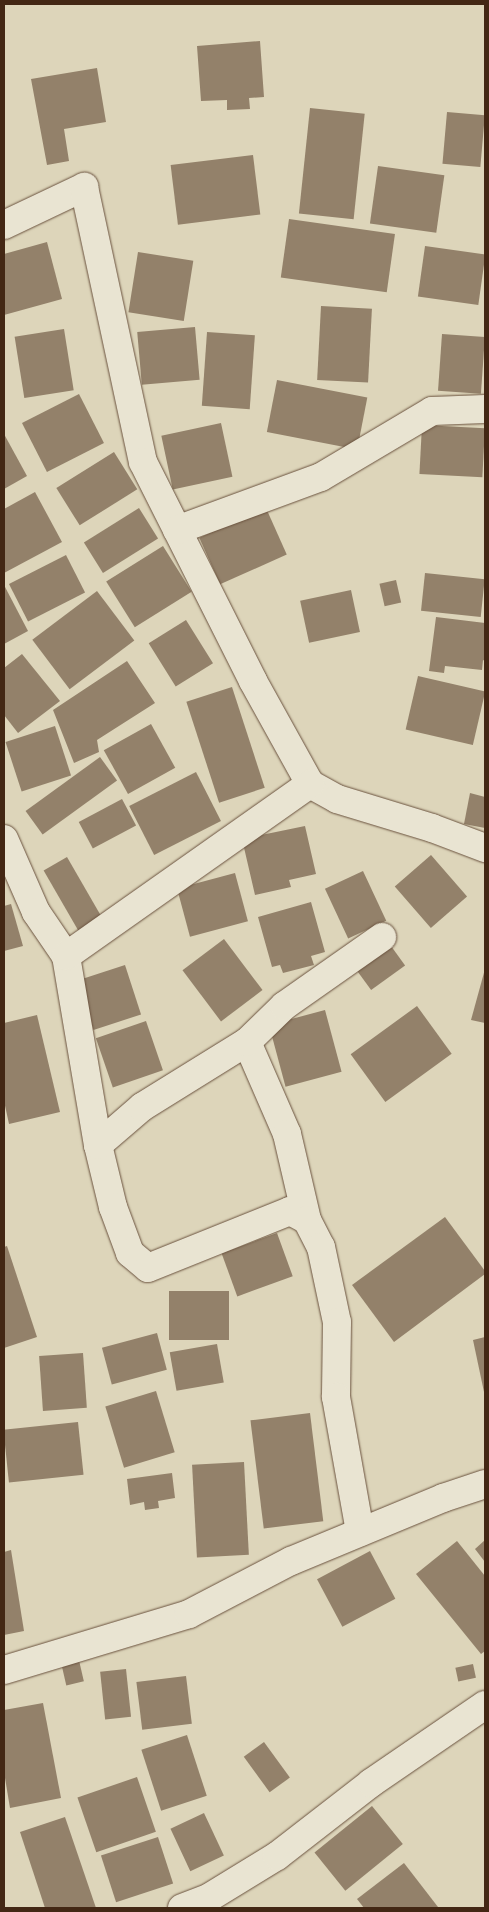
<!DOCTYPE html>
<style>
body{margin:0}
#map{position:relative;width:489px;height:1912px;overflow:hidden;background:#ddd5ba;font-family:"IM FELL Double Pica",serif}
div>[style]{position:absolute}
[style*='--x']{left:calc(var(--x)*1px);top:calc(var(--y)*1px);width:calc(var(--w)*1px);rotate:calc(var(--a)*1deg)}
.building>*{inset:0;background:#93816a;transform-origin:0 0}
.roads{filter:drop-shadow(0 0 1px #6a523e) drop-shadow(0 0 1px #6a523e)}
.street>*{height:28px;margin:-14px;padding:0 14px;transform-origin:14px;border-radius:14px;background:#e9e4d2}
span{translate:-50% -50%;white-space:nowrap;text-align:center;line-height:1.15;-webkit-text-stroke:4px #e9e4d2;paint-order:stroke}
.frame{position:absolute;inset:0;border:5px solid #432714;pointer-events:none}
</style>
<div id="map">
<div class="building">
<div style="clip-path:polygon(260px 41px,264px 97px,249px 98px,250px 109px,227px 110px,227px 100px,201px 101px,197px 46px)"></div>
<div style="clip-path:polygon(97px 68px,106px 122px,64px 129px,69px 161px,47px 165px,31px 79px)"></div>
<div style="left:310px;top:108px;width:55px;height:106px;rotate:6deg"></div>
<div style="left:447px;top:112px;width:38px;height:52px;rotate:5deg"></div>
<div style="left:253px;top:155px;width:60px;height:83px;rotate:83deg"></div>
<div style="left:378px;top:166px;width:67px;height:58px;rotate:8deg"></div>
<div style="left:289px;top:219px;width:107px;height:59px;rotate:8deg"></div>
<div style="clip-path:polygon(47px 242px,62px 299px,4px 315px,4px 254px)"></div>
<div style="left:425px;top:246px;width:61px;height:51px;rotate:8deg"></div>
<div style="left:138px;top:252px;width:56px;height:61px;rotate:9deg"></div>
<div style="left:321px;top:306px;width:51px;height:74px;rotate:3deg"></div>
<div style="left:195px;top:327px;width:53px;height:58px;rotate:85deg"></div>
<div style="left:64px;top:329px;width:62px;height:50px;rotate:81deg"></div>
<div style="left:207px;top:332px;width:48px;height:74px;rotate:4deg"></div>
<div style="left:442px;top:334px;width:43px;height:57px;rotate:4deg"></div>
<div style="left:277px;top:380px;width:92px;height:53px;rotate:11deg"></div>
<div style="left:79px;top:394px;width:55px;height:64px;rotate:63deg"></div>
<div style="left:221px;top:423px;width:55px;height:61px;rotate:78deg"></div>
<div style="left:422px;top:425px;width:63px;height:49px;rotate:3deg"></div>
<div style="clip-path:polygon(4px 434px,27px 476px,4px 489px)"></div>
<div style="left:114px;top:452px;width:44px;height:68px;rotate:58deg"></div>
<div style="clip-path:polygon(35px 492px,62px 542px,4px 573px,4px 509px)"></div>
<div style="left:139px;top:508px;width:36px;height:65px;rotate:58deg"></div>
<div style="left:266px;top:508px;width:51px;height:73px;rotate:66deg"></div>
<div style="left:163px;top:546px;width:54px;height:67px;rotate:58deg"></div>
<div style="left:66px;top:555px;width:42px;height:64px;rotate:63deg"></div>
<div style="left:425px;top:573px;width:60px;height:38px;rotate:6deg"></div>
<div style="left:396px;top:580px;width:23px;height:17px;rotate:77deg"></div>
<div style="clip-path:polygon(4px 585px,28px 631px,4px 644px)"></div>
<div style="left:351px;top:590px;width:43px;height:52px;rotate:78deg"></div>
<div style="left:97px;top:591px;width:62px;height:81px;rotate:53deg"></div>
<div style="clip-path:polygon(436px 617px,485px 623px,485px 661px,483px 660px,482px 670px,445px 666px,444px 673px,429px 671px)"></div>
<div style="left:186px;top:620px;width:51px;height:44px;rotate:58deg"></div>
<div style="clip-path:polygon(22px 654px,60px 701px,18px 733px,4px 715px,4px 668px)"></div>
<div style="clip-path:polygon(127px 661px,155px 703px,97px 740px,99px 752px,74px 763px,53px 710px)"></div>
<div style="left:418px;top:676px;width:69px;height:55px;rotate:13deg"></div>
<div style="left:232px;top:687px;width:106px;height:48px;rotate:72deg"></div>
<div style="left:151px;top:724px;width:50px;height:54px;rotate:61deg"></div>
<div style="left:55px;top:726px;width:52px;height:52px;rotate:72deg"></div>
<div style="left:100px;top:757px;width:29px;height:92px;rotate:54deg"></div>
<div style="left:196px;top:772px;width:55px;height:75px;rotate:63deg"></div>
<div style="clip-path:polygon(470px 793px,485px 797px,485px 828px,464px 824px)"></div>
<div style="left:122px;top:799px;width:30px;height:49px;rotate:62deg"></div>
<div style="clip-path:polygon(305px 826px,316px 874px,289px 880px,291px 887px,255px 895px,242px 839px)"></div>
<div style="left:431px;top:855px;width:55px;height:48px;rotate:49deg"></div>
<div style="left:67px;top:857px;width:73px;height:27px;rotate:60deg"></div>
<div style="left:363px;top:871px;width:55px;height:42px;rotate:65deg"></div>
<div style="left:235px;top:873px;width:50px;height:60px;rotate:75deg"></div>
<div style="clip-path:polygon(311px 902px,325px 952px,311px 956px,314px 965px,283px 973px,280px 965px,272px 967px,258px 917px)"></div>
<div style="clip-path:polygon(11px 904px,23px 946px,4px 951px,4px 906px)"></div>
<div style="left:224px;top:939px;width:64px;height:52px;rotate:53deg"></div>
<div style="left:391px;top:946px;width:24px;height:42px;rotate:54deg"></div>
<div style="left:125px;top:965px;width:52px;height:50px;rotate:72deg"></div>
<div style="clip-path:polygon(485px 969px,485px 1023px,471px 1020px)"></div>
<div style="left:417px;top:1006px;width:59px;height:82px;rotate:54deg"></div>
<div style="left:325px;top:1010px;width:64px;height:58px;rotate:75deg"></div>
<div style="clip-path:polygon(37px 1015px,60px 1112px,9px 1124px,4px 1101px,4px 1023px)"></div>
<div style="left:146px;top:1021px;width:52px;height:53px;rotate:71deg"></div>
<div style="clip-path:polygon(445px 1217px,485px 1271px,485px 1274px,394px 1342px,352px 1285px)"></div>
<div style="left:277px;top:1233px;width:46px;height:59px;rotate:70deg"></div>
<div style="clip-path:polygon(7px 1246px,37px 1337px,4px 1348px,4px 1247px)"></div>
<div style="left:229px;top:1291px;width:49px;height:60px;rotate:90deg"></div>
<div style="left:157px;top:1333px;width:38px;height:57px;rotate:75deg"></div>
<div style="clip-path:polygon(485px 1337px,485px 1392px,484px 1392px,473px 1340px)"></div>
<div style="left:217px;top:1344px;width:39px;height:48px;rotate:80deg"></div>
<div style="left:83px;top:1353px;width:55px;height:44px;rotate:86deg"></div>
<div style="left:156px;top:1391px;width:64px;height:53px;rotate:73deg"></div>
<div style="left:310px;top:1413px;width:109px;height:60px;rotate:83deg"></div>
<div style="left:78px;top:1422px;width:53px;height:75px;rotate:84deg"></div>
<div style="left:244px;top:1462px;width:93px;height:52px;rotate:87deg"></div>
<div style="clip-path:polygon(172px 1473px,175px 1498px,158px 1501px,159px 1508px,145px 1510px,144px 1502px,130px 1505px,127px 1479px)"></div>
<div style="clip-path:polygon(485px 1540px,485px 1562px,475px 1549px)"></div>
<div style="clip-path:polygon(457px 1541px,485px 1576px,485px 1651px,481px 1654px,416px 1574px)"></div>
<div style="clip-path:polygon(11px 1550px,24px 1631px,4px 1635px,4px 1552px)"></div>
<div style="left:370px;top:1551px;width:54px;height:60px;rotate:62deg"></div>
<div style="left:78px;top:1656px;width:26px;height:18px;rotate:77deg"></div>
<div style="left:473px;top:1664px;width:14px;height:18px;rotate:78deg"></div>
<div style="left:126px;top:1669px;width:48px;height:26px;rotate:84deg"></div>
<div style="left:186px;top:1676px;width:48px;height:50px;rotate:83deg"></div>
<div style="clip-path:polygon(43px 1703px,61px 1798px,10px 1808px,4px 1772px,4px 1710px)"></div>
<div style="left:187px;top:1735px;width:64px;height:48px;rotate:72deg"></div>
<div style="left:264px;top:1742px;width:44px;height:25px;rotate:54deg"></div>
<div style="left:137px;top:1777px;width:58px;height:63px;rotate:71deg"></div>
<div style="left:372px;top:1806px;width:49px;height:74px;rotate:51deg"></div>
<div style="left:204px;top:1813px;width:47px;height:37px;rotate:65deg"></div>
<div style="clip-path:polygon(65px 1817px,96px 1908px,45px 1908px,20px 1832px)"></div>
<div style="left:158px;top:1837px;width:49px;height:60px;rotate:72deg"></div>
<div style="clip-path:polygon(404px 1863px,438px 1907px,364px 1908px,357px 1899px)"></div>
</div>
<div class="roads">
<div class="street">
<div style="--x:4;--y:225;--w:89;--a:-25.4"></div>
<div style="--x:84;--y:187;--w:281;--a:77.9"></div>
<div style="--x:143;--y:462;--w:245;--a:63.3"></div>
<div style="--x:253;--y:681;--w:118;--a:61"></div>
<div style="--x:310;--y:784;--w:31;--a:29"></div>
<div style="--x:337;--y:799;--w:99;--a:17"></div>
<div style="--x:432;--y:828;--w:57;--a:20.7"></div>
<div style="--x:177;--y:530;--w:153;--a:-20.2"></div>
<div style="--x:321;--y:477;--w:129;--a:-30.7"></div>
<div style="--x:432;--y:411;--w:53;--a:-2.2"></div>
<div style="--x:4;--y:839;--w:80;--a:66.3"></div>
<div style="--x:36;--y:912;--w:53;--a:55.7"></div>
<div style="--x:66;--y:956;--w:192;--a:80.4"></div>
<div style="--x:98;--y:1145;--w:64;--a:76.4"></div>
<div style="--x:113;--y:1207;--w:49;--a:69.7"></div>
<div style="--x:130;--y:1253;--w:23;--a:40"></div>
<div style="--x:148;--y:1268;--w:153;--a:-21.9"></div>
<div style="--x:290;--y:1211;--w:19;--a:28"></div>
<div style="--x:66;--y:956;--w:299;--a:-35.2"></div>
<div style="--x:247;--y:1042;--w:100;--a:66.5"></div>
<div style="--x:287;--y:1134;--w:88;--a:76.9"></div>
<div style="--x:307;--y:1220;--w:30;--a:63"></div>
<div style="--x:321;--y:1247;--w:77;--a:78"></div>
<div style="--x:337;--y:1322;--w:75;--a:90.8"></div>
<div style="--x:336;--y:1397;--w:137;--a:79.9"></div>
<div style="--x:98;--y:1145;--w:58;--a:-40.8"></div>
<div style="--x:142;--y:1107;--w:123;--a:-31.8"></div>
<div style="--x:247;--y:1042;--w:52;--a:-44.2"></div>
<div style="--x:284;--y:1006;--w:120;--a:-35.1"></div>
<div style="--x:4;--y:1670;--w:193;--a:-16.8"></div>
<div style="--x:189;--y:1614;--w:115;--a:-27.5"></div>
<div style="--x:291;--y:1561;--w:165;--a:-22.5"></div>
<div style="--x:443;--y:1498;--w:44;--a:-18.4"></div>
<div style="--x:182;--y:1908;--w:30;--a:-21"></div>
<div style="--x:210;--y:1897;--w:79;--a:-31.5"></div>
<div style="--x:277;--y:1856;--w:119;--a:-37.8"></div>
<div style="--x:371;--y:1783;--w:138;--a:-34.4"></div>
</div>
</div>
<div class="frame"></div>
</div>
